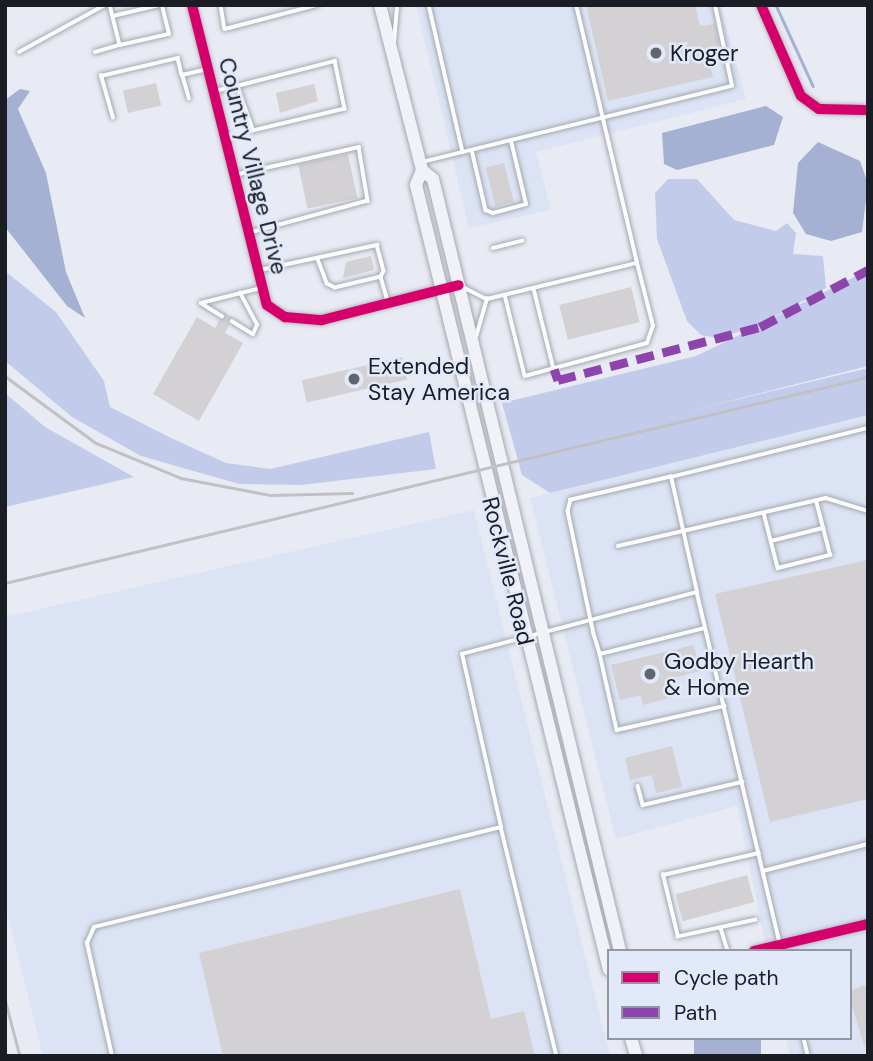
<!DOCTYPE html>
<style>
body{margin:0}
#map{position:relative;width:873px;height:1061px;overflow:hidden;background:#e8ebf4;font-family:"DM Sans",sans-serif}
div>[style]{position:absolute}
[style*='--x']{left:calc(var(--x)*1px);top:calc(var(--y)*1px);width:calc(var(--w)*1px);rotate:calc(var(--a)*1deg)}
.built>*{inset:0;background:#dce3f4}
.forest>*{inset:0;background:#c2ccea}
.water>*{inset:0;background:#a5b1d3;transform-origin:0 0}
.stream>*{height:2.5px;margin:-1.25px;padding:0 1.25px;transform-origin:1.25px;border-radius:1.25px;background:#a5b1d3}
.building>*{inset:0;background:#d3d1d3;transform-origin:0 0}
.roads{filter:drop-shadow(0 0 2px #a5a8af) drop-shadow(0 0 2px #a5a8af)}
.service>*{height:3.5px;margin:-1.75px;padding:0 1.75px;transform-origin:1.75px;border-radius:1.75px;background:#fcfcfd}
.minor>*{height:8px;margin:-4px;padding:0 4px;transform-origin:4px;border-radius:4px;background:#fcfcfd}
.primary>*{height:12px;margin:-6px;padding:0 6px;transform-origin:6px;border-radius:6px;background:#f0f2f7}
.rail>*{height:2.5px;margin:-1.25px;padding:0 1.25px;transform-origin:1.25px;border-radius:1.25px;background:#c1c1c4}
.quiet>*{height:9px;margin-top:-4.5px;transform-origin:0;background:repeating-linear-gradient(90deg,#8e44ad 0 18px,transparent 0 27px)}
.cycleway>*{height:10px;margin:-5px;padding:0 5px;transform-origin:5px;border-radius:5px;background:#d6006c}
.dots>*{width:19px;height:19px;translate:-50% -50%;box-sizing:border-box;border:4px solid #e2e9fa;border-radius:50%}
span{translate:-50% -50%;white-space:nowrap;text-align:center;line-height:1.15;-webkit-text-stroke:5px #e2e9fa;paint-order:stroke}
.poi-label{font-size:23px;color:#1a1d23}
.left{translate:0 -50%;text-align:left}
.street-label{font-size:23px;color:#1a1d23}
.frame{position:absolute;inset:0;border:7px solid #1a1d23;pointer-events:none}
.legend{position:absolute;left:607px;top:949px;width:245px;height:91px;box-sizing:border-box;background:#e2e9fa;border:2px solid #9297a4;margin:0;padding:9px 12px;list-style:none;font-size:21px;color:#1a1d23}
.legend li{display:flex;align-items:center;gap:14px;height:35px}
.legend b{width:35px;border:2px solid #9297a4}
</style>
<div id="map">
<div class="built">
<div style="clip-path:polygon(416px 5px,720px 5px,746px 99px,536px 152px,551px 210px,469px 228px)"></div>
<div style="clip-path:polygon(868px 415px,868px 1056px,790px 1056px,786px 1038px,850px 1038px,850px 951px,767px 951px,737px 806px,616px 839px,530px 498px)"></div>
<div style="clip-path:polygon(474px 510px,610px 1056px,43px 1056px,5px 905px,5px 617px)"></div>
</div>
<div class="forest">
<div style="clip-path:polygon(668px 179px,697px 179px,734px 220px,776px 231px,787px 223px,796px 233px,793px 254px,823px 256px,826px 288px,763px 323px,868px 270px,868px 366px,689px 411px,868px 368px,868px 415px,550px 493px,522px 475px,502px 403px,696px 356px,756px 327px,717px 338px,701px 335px,687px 321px,657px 239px,655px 193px)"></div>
<div style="clip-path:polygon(5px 271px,56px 312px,104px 381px,110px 407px,173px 439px,226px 463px,270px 469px,429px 432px,436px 469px,301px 485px,239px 484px,141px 456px,72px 417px,5px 361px)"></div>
<div style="clip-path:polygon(5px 393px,45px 427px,134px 477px,5px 507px)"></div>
</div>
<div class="water">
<div style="clip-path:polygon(20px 89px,30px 91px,18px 109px,46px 173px,66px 272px,85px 318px,67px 306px,5px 227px,5px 100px)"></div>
<div style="clip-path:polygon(766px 106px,783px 117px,774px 145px,677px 170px,664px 164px,662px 133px)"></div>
<div style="clip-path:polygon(818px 142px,860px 161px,868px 184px,862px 232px,831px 241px,806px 234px,793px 213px,798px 163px)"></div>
<div style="left:694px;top:1038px;width:67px;height:18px"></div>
</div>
<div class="stream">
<div style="--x:776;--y:5;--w:89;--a:65.4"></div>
</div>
<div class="building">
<div style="clip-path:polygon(586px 5px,695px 5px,700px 26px,715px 24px,720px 51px,707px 54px,713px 77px,608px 101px)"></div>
<div style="left:156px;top:83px;width:23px;height:34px;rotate:77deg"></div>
<div style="clip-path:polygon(314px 84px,318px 101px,280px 113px,276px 93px)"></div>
<div style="left:348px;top:154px;width:45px;height:51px;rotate:78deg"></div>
<div style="left:504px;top:163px;width:40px;height:19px;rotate:76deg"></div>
<div style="clip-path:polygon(371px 256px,374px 270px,343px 278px,346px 262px)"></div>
<div style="left:631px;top:287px;width:36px;height:74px;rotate:76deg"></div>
<div style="clip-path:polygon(224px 312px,233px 317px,225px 333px,243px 343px,199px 421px,153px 394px,197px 317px,215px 328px)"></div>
<div style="left:402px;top:357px;width:23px;height:103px;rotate:77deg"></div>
<div style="clip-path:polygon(868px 560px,868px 799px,770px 822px,715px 594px)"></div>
<div style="clip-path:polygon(694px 645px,700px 671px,672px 678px,677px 696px,643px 705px,641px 695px,620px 700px,611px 665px)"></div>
<div style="clip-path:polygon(672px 746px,682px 787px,656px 793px,652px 775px,630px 780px,625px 758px)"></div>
<div style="left:747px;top:875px;width:28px;height:74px;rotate:75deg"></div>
<div style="clip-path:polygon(460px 889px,491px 1019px,524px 1011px,535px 1056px,223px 1056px,199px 953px)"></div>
<div style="clip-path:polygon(864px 985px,868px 987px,865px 1048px,850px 999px,851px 991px)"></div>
</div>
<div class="roads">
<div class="service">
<div style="--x:110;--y:5;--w:41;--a:76"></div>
<div style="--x:120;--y:45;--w:50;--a:-12.7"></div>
<div style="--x:169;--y:34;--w:30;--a:-104"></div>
<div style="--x:221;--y:5;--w:24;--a:81"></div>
<div style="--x:225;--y:29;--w:95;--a:-14.6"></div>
<div style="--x:429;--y:5;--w:151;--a:77"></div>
<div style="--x:113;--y:16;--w:47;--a:-13.4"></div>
<div style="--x:394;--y:42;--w:37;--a:-85"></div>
<div style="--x:19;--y:52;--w:98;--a:-28.7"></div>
<div style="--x:95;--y:52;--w:26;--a:-16"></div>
<div style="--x:214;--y:91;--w:24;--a:-12"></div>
<div style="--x:237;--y:86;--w:101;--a:-14.3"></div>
<div style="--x:335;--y:61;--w:49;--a:78.2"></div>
<div style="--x:345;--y:109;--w:95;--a:166.6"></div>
<div style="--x:253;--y:131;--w:48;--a:-109.6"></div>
<div style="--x:189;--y:99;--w:25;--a:-106"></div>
<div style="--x:182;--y:75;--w:26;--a:-13"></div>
<div style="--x:113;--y:118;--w:44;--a:-105.9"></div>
<div style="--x:101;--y:76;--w:79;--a:-13.2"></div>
<div style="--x:178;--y:58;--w:17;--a:77"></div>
<div style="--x:472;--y:150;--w:62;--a:76.9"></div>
<div style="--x:486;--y:210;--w:8;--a:23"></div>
<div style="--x:493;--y:213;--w:34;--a:-15"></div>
<div style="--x:526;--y:204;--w:65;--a:-103.4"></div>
<div style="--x:422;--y:162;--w:319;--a:-13.8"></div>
<div style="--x:732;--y:86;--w:83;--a:-101.9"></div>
<div style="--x:234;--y:175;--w:128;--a:-12.6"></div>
<div style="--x:359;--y:147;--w:55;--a:80.5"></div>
<div style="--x:368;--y:201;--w:122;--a:164.8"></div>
<div style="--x:493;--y:248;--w:30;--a:-14"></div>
<div style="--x:260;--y:270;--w:120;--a:-12.1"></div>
<div style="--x:377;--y:245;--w:27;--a:75"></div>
<div style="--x:384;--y:271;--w:7;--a:117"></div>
<div style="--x:381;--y:277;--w:47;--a:166.6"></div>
<div style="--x:335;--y:288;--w:9;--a:-153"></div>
<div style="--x:327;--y:284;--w:26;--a:-111"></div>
<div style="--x:381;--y:277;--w:26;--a:74"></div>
<div style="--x:463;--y:287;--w:27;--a:27"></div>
<div style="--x:487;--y:299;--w:154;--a:-13.5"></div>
<div style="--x:637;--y:263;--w:265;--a:-103.3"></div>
<div style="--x:534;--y:289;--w:82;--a:76"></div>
<div style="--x:505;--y:295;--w:83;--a:76.1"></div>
<div style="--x:525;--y:376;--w:126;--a:-15.1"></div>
<div style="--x:647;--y:343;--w:18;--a:-71"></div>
<div style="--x:653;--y:326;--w:65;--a:-104.3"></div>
<div style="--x:201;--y:303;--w:62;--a:-14"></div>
<div style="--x:201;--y:303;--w:25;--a:32"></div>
<div style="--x:232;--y:321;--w:25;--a:32"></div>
<div style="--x:253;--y:334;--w:10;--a:-66"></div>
<div style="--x:257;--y:325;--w:36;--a:-118"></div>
<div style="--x:476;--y:337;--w:40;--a:-74"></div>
<div style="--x:671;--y:477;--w:103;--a:167"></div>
<div style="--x:571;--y:500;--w:11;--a:105"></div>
<div style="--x:568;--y:511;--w:126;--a:78.1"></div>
<div style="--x:594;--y:634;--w:21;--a:73"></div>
<div style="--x:600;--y:654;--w:108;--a:-13.9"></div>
<div style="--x:764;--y:513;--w:57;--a:75.7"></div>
<div style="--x:778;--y:568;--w:54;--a:-14"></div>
<div style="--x:830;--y:555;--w:56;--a:-104.5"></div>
<div style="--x:771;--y:541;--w:54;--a:-14"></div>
<div style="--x:618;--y:546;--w:213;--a:-13"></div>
<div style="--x:826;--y:498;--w:44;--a:17.2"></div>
<div style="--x:697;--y:592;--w:369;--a:76.7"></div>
<div style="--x:600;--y:654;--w:78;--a:77.4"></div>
<div style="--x:617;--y:730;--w:110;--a:-12.6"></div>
<div style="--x:638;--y:786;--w:20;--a:75"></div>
<div style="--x:643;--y:805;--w:102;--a:-13.1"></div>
<div style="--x:501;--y:827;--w:177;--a:-102.7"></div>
<div style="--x:462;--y:654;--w:243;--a:-14.8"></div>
<div style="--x:697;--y:592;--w:118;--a:-102.7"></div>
<div style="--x:671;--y:477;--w:203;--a:-14"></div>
<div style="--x:763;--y:871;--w:108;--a:-14.4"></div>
<div style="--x:756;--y:920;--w:80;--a:167.7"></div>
<div style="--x:678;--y:937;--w:64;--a:-103.6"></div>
<div style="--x:663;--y:875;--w:98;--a:-12.9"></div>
<div style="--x:721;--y:928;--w:24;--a:73"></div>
<div style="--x:804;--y:1038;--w:18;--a:77"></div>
<div style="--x:112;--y:1056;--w:116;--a:-102.5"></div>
<div style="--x:87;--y:943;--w:17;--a:-66"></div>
<div style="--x:94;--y:927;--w:419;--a:-13.8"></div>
<div style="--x:501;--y:827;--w:236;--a:76.3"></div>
</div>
<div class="minor">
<div style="--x:192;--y:5;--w:309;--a:76"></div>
<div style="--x:267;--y:305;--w:22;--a:34"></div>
<div style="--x:285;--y:317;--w:37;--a:5"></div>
<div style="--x:322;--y:320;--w:141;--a:-14.3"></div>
<div style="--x:761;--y:5;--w:99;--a:66.3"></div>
<div style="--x:801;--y:96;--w:22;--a:36"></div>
<div style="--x:819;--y:109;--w:45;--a:1.3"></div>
<div style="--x:754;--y:951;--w:117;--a:-13.3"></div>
</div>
<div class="primary">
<div style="--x:380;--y:5;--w:170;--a:75.7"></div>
<div style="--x:422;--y:170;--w:16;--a:112"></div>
<div style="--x:416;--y:185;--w:808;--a:76.19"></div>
<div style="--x:422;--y:170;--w:14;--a:39"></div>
<div style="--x:433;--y:179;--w:794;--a:76.38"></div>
<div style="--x:631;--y:1038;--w:19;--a:74"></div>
</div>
</div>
<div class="rail">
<div style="--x:5;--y:376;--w:113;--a:36.4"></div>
<div style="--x:96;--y:443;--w:92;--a:22.4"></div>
<div style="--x:181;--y:478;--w:91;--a:10.8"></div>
<div style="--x:270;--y:495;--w:82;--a:-1.4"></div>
<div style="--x:5;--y:583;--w:887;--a:-13.43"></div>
<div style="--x:5;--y:999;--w:59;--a:75.3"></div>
</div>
<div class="quiet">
<div style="--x:554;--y:369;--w:12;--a:70"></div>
<div style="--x:558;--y:380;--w:209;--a:-14.7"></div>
<div style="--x:760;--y:327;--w:122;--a:-27.8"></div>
</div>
<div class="cycleway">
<div style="--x:192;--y:5;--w:309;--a:76"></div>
<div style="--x:267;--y:305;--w:22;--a:34"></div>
<div style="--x:285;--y:317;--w:37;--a:5"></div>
<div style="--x:322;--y:320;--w:141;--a:-14.3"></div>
<div style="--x:761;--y:5;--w:99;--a:66.3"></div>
<div style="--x:801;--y:96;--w:22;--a:36"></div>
<div style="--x:819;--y:109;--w:45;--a:1.3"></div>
<div style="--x:754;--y:951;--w:117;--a:-13.3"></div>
</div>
<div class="dots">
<div style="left:656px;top:53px;background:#62656c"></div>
<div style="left:354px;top:379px;background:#62656c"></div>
<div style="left:650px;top:674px;background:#62656c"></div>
</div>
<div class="poi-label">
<span class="left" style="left:670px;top:53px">Kroger</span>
<span class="left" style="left:368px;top:379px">Extended<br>Stay America</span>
<span class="left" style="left:664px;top:674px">Godby Hearth<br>&amp; Home</span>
</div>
<div class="street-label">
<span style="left:253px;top:166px;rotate:76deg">Country Village Drive</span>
<span style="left:508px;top:571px;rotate:76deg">Rockville Road</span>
</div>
<div class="frame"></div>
<ul class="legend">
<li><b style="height:9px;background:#d6006c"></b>Cycle path</li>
<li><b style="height:9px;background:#8e44ad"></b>Path</li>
</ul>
</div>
